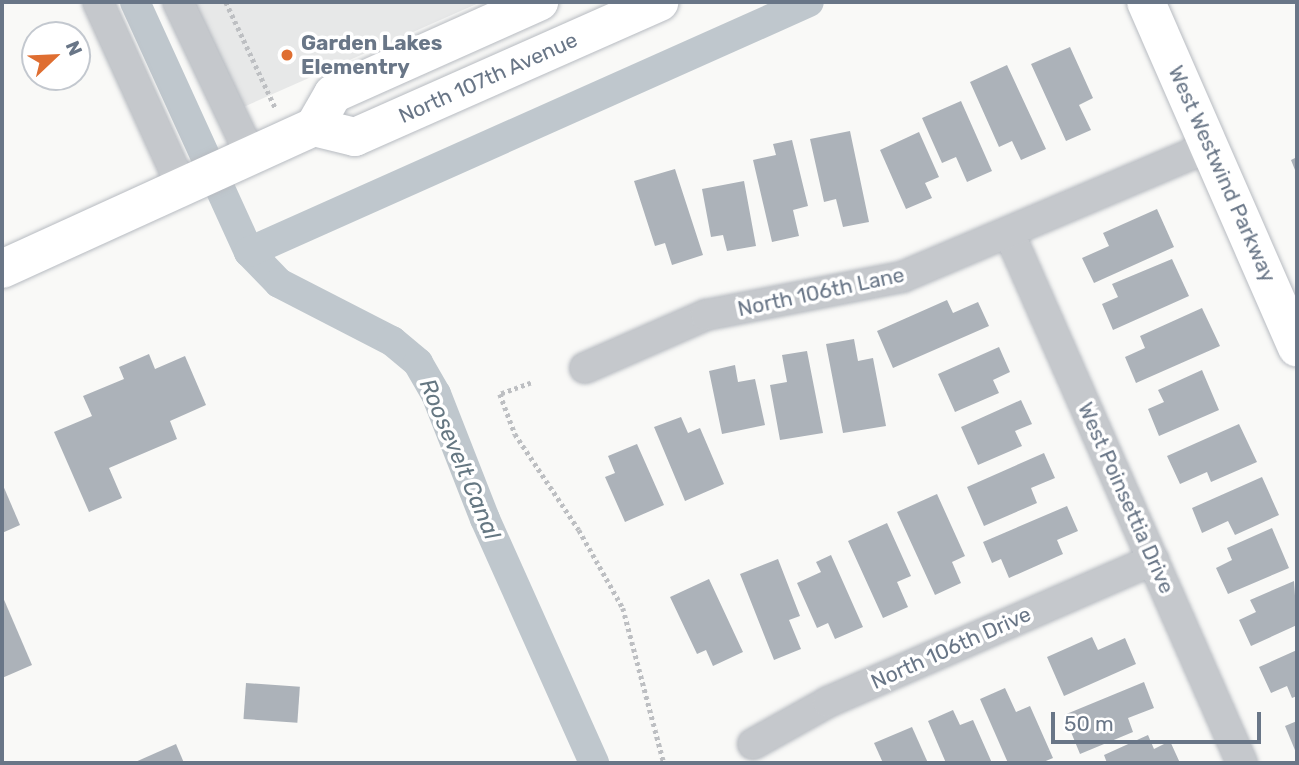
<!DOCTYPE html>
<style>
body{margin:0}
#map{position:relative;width:1299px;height:765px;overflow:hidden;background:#f9f9f7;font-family:Rubik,sans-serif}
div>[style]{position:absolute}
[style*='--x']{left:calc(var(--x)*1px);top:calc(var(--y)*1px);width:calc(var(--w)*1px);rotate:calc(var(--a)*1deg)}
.built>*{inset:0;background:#e7e8e8}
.canal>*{height:30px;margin:-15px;padding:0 15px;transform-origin:15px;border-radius:15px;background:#bfc7cd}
.building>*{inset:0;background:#acb2b9;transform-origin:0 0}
.path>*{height:4.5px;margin-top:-2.25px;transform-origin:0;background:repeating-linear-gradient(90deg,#bdbfc2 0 3.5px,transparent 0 7px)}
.roads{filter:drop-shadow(0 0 2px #b7bbc1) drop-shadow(0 0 2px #b7bbc1)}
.street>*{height:30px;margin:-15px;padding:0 15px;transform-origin:15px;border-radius:15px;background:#c5c8cc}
.secondary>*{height:38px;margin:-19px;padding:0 19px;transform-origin:19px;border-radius:19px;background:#fff}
.dots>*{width:19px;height:19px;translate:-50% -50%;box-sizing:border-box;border:4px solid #fff;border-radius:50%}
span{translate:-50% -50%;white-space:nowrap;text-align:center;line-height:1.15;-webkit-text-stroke:7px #fff;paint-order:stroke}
.poi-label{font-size:21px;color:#697687;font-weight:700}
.left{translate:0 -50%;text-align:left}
.street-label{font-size:21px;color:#697687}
.water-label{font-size:23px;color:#657782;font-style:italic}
.frame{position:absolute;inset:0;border:4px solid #697687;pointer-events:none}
.north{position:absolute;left:21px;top:21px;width:70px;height:70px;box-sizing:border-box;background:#fff;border:2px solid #c3c8cf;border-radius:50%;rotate:67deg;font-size:19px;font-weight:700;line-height:28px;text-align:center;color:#697687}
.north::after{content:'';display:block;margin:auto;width:24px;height:32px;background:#df6e31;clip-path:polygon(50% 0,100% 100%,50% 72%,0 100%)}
.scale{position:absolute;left:1051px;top:712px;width:210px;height:32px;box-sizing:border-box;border:4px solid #697687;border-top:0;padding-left:9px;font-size:21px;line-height:24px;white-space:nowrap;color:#697687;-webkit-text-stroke:5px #fff;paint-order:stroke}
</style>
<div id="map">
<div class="built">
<div style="clip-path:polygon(189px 2px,481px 2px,239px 109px)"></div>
</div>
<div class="canal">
<div style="--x:135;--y:2;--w:275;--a:65.5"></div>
<div style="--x:249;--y:252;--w:43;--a:45.9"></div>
<div style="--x:279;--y:283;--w:127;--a:27.2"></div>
<div style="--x:392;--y:341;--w:34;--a:40"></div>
<div style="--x:418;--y:363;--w:36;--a:60"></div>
<div style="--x:436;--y:394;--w:134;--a:68.6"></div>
<div style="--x:485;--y:519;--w:267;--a:65.9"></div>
<div style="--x:249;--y:252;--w:613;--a:-24.06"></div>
</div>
<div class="building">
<div style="clip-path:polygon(1070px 47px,1093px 98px,1079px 105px,1091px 130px,1066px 141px,1031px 64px)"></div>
<div style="clip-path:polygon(1007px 65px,1046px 149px,1021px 160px,1012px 141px,999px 147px,970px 82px)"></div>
<div style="clip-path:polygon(961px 101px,992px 171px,967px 182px,956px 157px,942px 163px,922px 118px)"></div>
<div style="clip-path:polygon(850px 131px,869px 222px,843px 227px,836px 199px,824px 202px,810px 139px)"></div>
<div style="clip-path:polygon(919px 132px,939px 177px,925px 183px,932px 198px,906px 209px,880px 150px)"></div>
<div style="clip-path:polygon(792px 140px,808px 206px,793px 210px,799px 236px,772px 242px,753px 160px,776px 155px,773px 144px)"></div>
<div style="clip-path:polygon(1297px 157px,1297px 175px,1291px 160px)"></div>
<div style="clip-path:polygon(675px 169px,703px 255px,672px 265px,665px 243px,655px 246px,634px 181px)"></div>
<div style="clip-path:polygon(744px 181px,756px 246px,727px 251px,723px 235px,711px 237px,702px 189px)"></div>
<div style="clip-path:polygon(1157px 209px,1174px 247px,1094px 283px,1082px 258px,1109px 246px,1103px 233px)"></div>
<div style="clip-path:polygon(1172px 259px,1189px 296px,1113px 330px,1102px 304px,1118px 297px,1112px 284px)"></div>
<div style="clip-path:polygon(947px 300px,953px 313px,978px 302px,989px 326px,893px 368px,877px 331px)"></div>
<div style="clip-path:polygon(1202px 308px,1220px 346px,1136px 383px,1125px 357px,1145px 348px,1140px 336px)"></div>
<div style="clip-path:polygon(854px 339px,858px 361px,873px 358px,886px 426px,843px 433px,826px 344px)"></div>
<div style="clip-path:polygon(999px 347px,1010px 372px,993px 380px,999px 393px,955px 412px,938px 374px)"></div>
<div style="clip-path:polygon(807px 351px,823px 433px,780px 440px,770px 385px,787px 382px,782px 355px)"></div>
<div style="clip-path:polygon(149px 354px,155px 369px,185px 356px,206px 405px,170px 421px,177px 439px,109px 468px,122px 498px,89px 512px,54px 432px,92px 416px,83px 396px,124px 379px,119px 367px)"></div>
<div style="clip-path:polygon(735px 365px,738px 382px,755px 379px,765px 425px,722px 434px,709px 371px)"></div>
<div style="clip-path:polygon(1202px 370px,1219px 410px,1159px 436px,1148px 409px,1164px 402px,1158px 390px)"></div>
<div style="clip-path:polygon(1021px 400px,1032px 424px,1015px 431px,1022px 446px,978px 465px,961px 427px)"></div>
<div style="clip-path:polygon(681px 417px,688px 433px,700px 428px,724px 484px,685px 501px,654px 427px)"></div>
<div style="clip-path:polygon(1239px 424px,1257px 462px,1211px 482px,1207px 472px,1180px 484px,1167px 456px)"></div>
<div style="clip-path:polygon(637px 444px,664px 505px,625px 522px,605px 477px,615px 473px,608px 456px)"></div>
<div style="clip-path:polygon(1044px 453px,1055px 478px,1031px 488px,1037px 503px,984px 526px,967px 487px)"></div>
<div style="clip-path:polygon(1262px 477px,1279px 515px,1235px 535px,1228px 521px,1202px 533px,1192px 508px)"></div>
<div style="clip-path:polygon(2px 483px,20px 525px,2px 533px)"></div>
<div style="clip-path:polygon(937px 494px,965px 556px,952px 562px,961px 583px,935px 595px,897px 512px)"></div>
<div style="clip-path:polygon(1067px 506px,1078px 531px,1057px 540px,1063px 554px,1009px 578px,1001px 559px,992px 563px,983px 542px)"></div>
<div style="clip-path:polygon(887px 523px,911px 576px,897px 582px,908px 607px,883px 618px,848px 541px)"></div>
<div style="clip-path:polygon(1272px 528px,1289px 568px,1228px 594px,1216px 568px,1232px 560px,1227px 548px)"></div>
<div style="clip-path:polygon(831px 555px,863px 627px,835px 639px,828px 623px,817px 628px,797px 583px,821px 572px,816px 562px)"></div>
<div style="clip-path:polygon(778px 559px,800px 616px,789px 620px,801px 649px,774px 660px,740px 574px)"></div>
<div style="clip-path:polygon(709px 579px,743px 652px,713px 666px,706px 650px,697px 654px,670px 597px)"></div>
<div style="clip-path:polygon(1294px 581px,1297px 625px,1251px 646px,1239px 620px,1256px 612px,1250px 600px)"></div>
<div style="clip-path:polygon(2px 595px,32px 665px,2px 678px)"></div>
<div style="clip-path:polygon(1092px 637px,1098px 650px,1125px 638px,1136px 664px,1064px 696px,1047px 657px)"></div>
<div style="clip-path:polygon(1297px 650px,1297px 696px,1292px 698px,1287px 686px,1271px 693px,1259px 667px)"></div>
<div style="clip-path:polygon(1144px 682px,1154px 708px,1128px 718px,1133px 732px,1080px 754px,1064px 715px)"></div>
<div style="left:246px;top:683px;width:54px;height:36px;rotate:4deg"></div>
<div style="clip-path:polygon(1005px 688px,1016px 712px,1030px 706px,1053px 758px,1041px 763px,1008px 763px,980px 699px)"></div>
<div style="clip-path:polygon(953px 710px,960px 725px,973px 720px,992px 763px,946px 763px,928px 721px)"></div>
<div style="clip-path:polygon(1297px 721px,1297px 755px,1285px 726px)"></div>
<div style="clip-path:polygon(912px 727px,928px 763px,883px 763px,874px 743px)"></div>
<div style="clip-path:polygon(1148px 735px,1154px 749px,1170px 741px,1180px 763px,1107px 763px,1104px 755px)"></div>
<div style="clip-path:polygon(176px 744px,184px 763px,133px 763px)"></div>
</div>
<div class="path">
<div style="--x:226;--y:2;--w:118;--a:65"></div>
<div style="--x:531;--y:383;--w:33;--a:160"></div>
<div style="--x:500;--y:394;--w:43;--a:69.4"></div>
<div style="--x:515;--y:434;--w:115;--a:56.3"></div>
<div style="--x:579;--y:530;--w:90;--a:60.6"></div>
<div style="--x:623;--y:608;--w:160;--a:75.2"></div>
</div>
<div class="roads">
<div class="street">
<div style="--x:98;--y:2;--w:203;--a:65.6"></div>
<div style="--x:178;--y:2;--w:170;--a:64.6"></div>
<div style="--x:1009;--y:233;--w:579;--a:66.27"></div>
<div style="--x:585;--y:368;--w:132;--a:-23.7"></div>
<div style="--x:706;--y:315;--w:200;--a:-11"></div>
<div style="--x:902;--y:277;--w:336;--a:-23"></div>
<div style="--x:753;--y:744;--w:86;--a:-29.2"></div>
<div style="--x:828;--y:702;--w:355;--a:-23.6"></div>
</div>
<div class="secondary">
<div style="--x:1146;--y:2;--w:377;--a:66.4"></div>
<div style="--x:314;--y:127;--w:42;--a:13.7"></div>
<div style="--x:355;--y:137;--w:333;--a:-23.9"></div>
<div style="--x:2;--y:269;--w:343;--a:-24.5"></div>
<div style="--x:314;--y:127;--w:38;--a:-60"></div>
<div style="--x:333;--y:94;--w:226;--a:-24.1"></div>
</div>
</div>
<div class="dots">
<div style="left:287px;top:55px;background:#df6e31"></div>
</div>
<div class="poi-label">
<span class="left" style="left:301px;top:55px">Garden Lakes<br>Elementry</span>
</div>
<div class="street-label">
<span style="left:488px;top:78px;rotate:-24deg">North 107th Avenue</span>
<span style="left:1222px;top:174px;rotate:66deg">West Westwind Parkway</span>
<span style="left:821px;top:292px;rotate:-12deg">North 106th Lane</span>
<span style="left:1126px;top:498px;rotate:66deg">West Poinsettia Drive</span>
<span style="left:951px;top:648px;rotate:-24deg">North 106th Drive</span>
</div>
<div class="water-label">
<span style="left:460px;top:459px;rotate:67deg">Roosevelt Canal</span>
</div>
<div class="frame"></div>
<div class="north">N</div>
<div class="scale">50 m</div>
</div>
